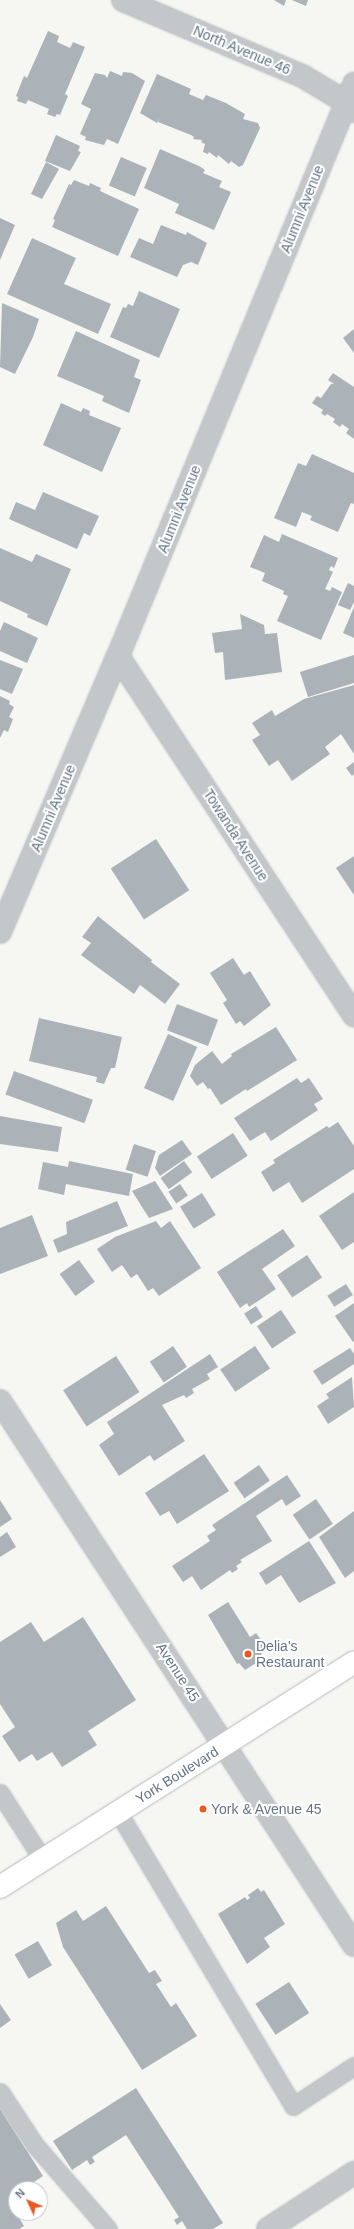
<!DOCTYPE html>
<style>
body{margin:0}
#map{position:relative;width:354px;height:2229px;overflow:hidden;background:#f6f6f2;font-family:Helvetica,sans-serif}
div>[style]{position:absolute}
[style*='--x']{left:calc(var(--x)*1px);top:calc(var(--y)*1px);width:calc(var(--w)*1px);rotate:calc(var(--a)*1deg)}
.building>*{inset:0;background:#abb3b9;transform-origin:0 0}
.roads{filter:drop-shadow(0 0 1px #b5babf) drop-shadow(0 0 1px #b5babf)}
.lane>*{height:17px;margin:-8.5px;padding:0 8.5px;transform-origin:8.5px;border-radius:8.5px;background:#c3c7ca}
.street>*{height:22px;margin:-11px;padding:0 11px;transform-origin:11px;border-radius:11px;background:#c3c7ca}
.secondary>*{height:22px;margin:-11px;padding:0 11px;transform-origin:11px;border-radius:11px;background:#fff}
.dots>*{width:11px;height:11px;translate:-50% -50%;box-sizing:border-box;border:2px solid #fff;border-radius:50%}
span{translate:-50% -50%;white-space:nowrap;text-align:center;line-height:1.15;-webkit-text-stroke:4px #fff;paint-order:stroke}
.street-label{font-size:14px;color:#647485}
.poi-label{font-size:14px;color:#647485}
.left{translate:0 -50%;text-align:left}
.north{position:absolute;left:8px;top:2181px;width:40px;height:40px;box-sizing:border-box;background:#fff;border:1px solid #c1c7ce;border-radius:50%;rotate:314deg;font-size:11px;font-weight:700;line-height:16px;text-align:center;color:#647485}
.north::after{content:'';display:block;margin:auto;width:14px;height:18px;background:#e95a20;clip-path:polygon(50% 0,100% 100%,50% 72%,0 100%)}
</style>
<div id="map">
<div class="building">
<div style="clip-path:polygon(274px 0,286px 0,284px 6px)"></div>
<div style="clip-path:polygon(292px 0,308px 0,306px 6px)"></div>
<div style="clip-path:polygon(48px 31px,59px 36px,57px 42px,70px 48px,73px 42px,85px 47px,65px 94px,68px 96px,60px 115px,57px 114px,55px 117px,47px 114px,49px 109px,28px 100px,26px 104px,17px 101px,18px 97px,16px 96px,24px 76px,27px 78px)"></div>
<div style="clip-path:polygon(110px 71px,122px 76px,123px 72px,132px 73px,145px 81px,118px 144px,107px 139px,104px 145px,85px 140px,86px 137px,80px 134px,91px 109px,81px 104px,95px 73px,105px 75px,107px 78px)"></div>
<div style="clip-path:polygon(157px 74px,191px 89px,189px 94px,203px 100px,206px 95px,226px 103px,245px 114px,243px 119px,258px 123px,260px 128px,243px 165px,239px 167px,231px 161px,229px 164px,218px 155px,217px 158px,209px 152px,208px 154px,203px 152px,205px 144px,201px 142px,202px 140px,193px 139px,194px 137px,191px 135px,158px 122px,159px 118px,157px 123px,140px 113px)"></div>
<div style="clip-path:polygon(56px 135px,80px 146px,78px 151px,81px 152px,70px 171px,45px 161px)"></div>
<div style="clip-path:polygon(160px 149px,199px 166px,205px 170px,203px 173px,222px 181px,219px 187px,231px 192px,214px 230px,175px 213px,179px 204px,144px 188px)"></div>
<div style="left:121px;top:157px;width:28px;height:31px;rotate:23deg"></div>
<div style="clip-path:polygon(46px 162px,59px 169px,42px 199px,31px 194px)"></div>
<div style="clip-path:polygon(74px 180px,89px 186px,90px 183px,101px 188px,100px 191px,139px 209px,118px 256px,52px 227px,55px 220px,53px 219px,69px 184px,71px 185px)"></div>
<div style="clip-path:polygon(0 218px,15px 225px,0 260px)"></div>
<div style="clip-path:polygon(161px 225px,186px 235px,187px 232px,207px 243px,198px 265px,191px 262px,183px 265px,177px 277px,130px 257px,139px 238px,153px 244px)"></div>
<div style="clip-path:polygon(32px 238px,76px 258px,64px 284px,111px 304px,98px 334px,7px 294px)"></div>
<div style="clip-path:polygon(139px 291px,180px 309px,159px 358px,110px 337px,123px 307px,126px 308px,128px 304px,133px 306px)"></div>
<div style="clip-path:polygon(2px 303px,39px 319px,33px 337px,15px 374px,0 367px)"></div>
<div style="clip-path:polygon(354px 329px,354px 353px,343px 338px)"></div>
<div style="clip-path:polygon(76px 331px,140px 360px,134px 377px,141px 380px,129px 413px,102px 401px,104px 396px,57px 376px)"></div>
<div style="clip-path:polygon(333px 373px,354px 387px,354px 439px,346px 433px,349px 429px,342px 424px,340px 427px,333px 422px,335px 419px,327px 414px,325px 416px,321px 413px,323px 410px,312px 403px,317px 396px,323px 399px,321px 398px,331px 384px,334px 384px,328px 380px)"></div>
<div style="clip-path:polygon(61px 403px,81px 412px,83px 408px,90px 411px,89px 415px,121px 428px,102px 472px,43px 445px)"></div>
<div style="clip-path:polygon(312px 454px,354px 473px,354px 504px,351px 503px,338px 532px,310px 520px,312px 516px,302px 512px,296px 527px,274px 518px,298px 463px,306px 466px)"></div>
<div style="clip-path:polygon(43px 492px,99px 516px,90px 536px,84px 533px,77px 549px,9px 519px,16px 502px,35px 510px)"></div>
<div style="clip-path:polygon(282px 534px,338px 558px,334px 568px,331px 566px,329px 570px,333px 572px,325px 589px,330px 591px,332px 587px,342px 592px,321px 640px,277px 621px,288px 596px,283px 594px,284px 591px,262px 581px,265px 573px,250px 567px,264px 535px,279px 542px)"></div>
<div style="clip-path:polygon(0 548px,32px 562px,36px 554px,71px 569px,47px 626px,27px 617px,28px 614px,0 601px)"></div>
<div style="clip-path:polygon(348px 583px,354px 586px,354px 602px,350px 610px,338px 605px)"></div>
<div style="clip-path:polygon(354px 607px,354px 638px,343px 633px)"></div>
<div style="clip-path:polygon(240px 614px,264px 625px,265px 634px,277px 633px,282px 672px,225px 680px,223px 652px,215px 653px,212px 633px,242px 629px)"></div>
<div style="clip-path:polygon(4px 622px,38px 638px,27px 663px,0 651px,0 631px)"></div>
<div style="clip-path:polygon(354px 655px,354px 683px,308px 697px,300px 672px)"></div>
<div style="clip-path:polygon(0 660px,23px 669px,12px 694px,0 689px)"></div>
<div style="clip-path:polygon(354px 685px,354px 754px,341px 734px,325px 747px,330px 754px,292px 781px,278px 760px,269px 766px,252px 740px,260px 735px,252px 723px,272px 710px,275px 716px,304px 699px)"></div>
<div style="clip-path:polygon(0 696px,10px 701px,9px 704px,14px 707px,9px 717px,13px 719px,8px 732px,4px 730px,0 738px)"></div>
<div style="clip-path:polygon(354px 762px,354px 774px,352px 776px,346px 768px)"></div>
<div style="left:156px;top:839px;width:61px;height:54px;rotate:57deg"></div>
<div style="clip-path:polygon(354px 856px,354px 895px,336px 868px)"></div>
<div style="clip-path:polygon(98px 916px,152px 960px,151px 962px,180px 984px,165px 1004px,140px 985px,134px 994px,81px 955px,91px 943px,82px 937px)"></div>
<div style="clip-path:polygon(233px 958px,244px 975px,250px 971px,271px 1005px,244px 1026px,240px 1021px,236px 1024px,223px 1003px,227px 1000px,210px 973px)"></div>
<div style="left:177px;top:1004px;width:44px;height:28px;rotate:21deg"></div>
<div style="clip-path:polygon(39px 1018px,122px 1037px,115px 1068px,111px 1068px,104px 1084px,96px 1082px,97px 1077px,29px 1061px)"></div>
<div style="clip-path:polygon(276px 1027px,297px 1060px,247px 1091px,246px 1089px,221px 1105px,210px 1088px,208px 1089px,203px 1082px,197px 1086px,190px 1076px,195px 1065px,212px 1051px,222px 1064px,232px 1056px,231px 1054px)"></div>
<div style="left:168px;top:1034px;width:32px;height:59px;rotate:24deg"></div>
<div style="left:14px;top:1071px;width:84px;height:25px;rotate:20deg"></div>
<div style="clip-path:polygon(297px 1078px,301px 1083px,309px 1078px,323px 1099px,314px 1104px,318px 1110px,271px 1141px,265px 1132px,250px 1141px,234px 1118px)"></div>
<div style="clip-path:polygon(0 1116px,62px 1127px,58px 1152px,0 1144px)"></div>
<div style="clip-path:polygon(338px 1122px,354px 1146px,354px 1169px,302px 1203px,289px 1182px,273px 1192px,261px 1172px,275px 1163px,273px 1160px,327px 1126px,329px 1128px)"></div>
<div style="left:233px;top:1133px;width:27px;height:43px;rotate:57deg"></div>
<div style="clip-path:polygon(182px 1140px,192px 1154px,160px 1176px,155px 1168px,159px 1155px)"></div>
<div style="left:134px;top:1144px;width:23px;height:27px;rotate:18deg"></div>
<div style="clip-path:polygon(69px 1161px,133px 1174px,129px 1196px,66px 1184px,64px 1195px,38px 1189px,43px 1162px,68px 1167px)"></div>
<div style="left:184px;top:1161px;width:14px;height:29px;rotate:54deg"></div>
<div style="clip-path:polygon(155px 1181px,173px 1209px,149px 1218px,132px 1191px)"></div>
<div style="left:180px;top:1184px;width:14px;height:14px;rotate:56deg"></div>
<div style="clip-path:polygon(354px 1192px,354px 1242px,342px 1250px,319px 1216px)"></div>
<div style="left:202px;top:1193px;width:26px;height:26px;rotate:58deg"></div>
<div style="clip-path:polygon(117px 1201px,128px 1226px,58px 1253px,53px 1240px,67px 1234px,66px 1222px)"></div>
<div style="clip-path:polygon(32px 1215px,48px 1256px,0 1274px,0 1228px)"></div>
<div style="clip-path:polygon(156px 1221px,161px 1228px,170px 1221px,201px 1268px,159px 1296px,153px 1288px,148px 1291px,137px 1274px,131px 1278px,122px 1265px,112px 1272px,97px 1249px,115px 1237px)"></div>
<div style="clip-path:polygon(283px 1229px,295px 1246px,262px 1269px,276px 1289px,249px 1307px,247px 1303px,240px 1308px,217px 1272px)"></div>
<div style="left:307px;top:1255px;width:27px;height:36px;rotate:56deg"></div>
<div style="left:79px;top:1260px;width:27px;height:24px;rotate:54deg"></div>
<div style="left:346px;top:1284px;width:13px;height:22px;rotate:58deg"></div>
<div style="clip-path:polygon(354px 1303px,354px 1341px,353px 1342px,335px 1316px)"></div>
<div style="left:256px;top:1306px;width:13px;height:14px;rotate:58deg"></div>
<div style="left:281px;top:1310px;width:27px;height:29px;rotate:56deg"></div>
<div style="left:173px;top:1346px;width:25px;height:28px;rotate:56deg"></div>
<div style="left:255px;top:1346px;width:27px;height:42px;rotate:56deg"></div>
<div style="clip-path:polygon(350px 1348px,354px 1354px,354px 1364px,322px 1385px,313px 1371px)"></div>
<div style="clip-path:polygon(210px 1354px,218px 1367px,207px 1374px,210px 1379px,192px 1389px,194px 1393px,186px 1398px,184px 1395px,162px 1405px,185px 1441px,154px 1461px,150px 1455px,119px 1476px,99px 1445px,114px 1434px,107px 1422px)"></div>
<div style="left:116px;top:1356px;width:43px;height:63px;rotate:57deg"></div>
<div style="clip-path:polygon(352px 1377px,354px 1407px,328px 1424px,317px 1406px,329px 1398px,326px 1394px)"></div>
<div style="clip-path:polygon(204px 1454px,229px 1491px,177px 1524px,169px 1511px,160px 1516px,145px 1493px)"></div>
<div style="left:259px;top:1465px;width:19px;height:31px;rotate:55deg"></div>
<div style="clip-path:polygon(287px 1475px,301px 1496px,286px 1506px,282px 1499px,256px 1516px,272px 1541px,240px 1560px,242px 1562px,236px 1566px,238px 1569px,232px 1573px,230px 1570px,201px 1590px,192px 1576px,183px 1582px,172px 1566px,210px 1541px,207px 1536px,216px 1530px,212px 1525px)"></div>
<div style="left:316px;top:1499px;width:30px;height:28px;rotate:56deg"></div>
<div style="clip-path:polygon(0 1500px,12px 1519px,0 1527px)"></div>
<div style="clip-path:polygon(354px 1511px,354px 1571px,345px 1578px,319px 1537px)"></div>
<div style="clip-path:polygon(7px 1532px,16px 1547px,0 1557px,0 1537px)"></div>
<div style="clip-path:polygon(309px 1541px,336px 1583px,299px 1603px,281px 1575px,266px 1585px,259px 1573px)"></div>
<div style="clip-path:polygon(228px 1602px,250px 1637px,256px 1633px,268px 1649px,261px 1654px,264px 1658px,245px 1670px,239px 1663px,237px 1664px,208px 1615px)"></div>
<div style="clip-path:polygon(83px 1617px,136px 1700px,88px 1731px,97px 1745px,62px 1767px,52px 1752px,37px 1761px,32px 1754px,19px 1762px,2px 1736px,15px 1727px,0 1704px,0 1642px,31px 1622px,44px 1642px)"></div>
<div style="clip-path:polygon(258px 1888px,261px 1892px,264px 1890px,285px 1924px,264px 1938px,270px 1947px,247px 1964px,218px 1914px,245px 1897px,247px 1900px,250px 1898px,248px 1895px)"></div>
<div style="clip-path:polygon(106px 1906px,149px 1973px,155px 1970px,162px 1981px,156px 1984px,171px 2007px,176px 2003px,197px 2036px,142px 2070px,63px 1947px,56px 1923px,76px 1910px,83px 1921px)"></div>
<div style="left:38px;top:1941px;width:28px;height:27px;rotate:60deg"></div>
<div style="left:289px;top:1982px;width:37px;height:40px;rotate:57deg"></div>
<div style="clip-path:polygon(0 2004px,11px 2020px,0 2028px)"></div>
<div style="clip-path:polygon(136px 2088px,223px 2223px,213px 2229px,187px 2229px,182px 2221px,177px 2225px,174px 2220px,179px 2217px,126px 2135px,92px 2157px,95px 2162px,90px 2165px,87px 2160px,72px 2170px,53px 2141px)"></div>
<div style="clip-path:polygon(0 2109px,43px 2176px,28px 2186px,30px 2189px,16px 2189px,16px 2213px,24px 2226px,19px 2229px,0 2229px)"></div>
</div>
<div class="roads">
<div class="lane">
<div style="--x:0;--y:1793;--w:80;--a:57.3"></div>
<div style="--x:118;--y:1812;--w:342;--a:59.2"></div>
<div style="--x:293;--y:2106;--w:73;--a:-33.3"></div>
<div style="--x:0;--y:2092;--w:64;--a:56.6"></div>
<div style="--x:35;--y:2145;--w:111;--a:49"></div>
</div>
<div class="street">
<div style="--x:123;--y:0;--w:197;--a:23"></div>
<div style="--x:304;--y:77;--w:49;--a:30.8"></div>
<div style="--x:346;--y:102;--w:12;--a:48"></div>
<div style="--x:118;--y:656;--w:430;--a:56.7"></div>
<div style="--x:0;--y:932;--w:300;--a:-66.9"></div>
<div style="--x:118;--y:656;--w:619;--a:-67.58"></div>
<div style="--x:0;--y:1401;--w:649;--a:56.95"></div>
<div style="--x:268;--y:2229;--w:103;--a:-33.1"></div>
</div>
<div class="secondary">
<div style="--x:0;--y:1887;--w:419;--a:-32.4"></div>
</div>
</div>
<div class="dots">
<div style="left:248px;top:1654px;background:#e95a20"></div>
<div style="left:203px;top:1809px;background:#e95a20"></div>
</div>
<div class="street-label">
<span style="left:242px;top:50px;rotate:23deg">North Avenue 46</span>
<span style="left:302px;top:209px;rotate:-68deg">Alumni Avenue</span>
<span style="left:179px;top:509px;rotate:-68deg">Alumni Avenue</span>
<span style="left:53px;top:808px;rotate:-67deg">Alumni Avenue</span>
<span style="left:236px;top:835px;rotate:57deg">Towanda Avenue</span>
<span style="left:178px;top:1672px;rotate:57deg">Avenue 45</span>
<span style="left:177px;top:1775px;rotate:-32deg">York Boulevard</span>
</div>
<div class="poi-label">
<span class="left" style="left:256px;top:1654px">Delia's<br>Restaurant</span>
<span class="left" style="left:211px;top:1809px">York &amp; Avenue 45</span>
</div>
<div class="north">N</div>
</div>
